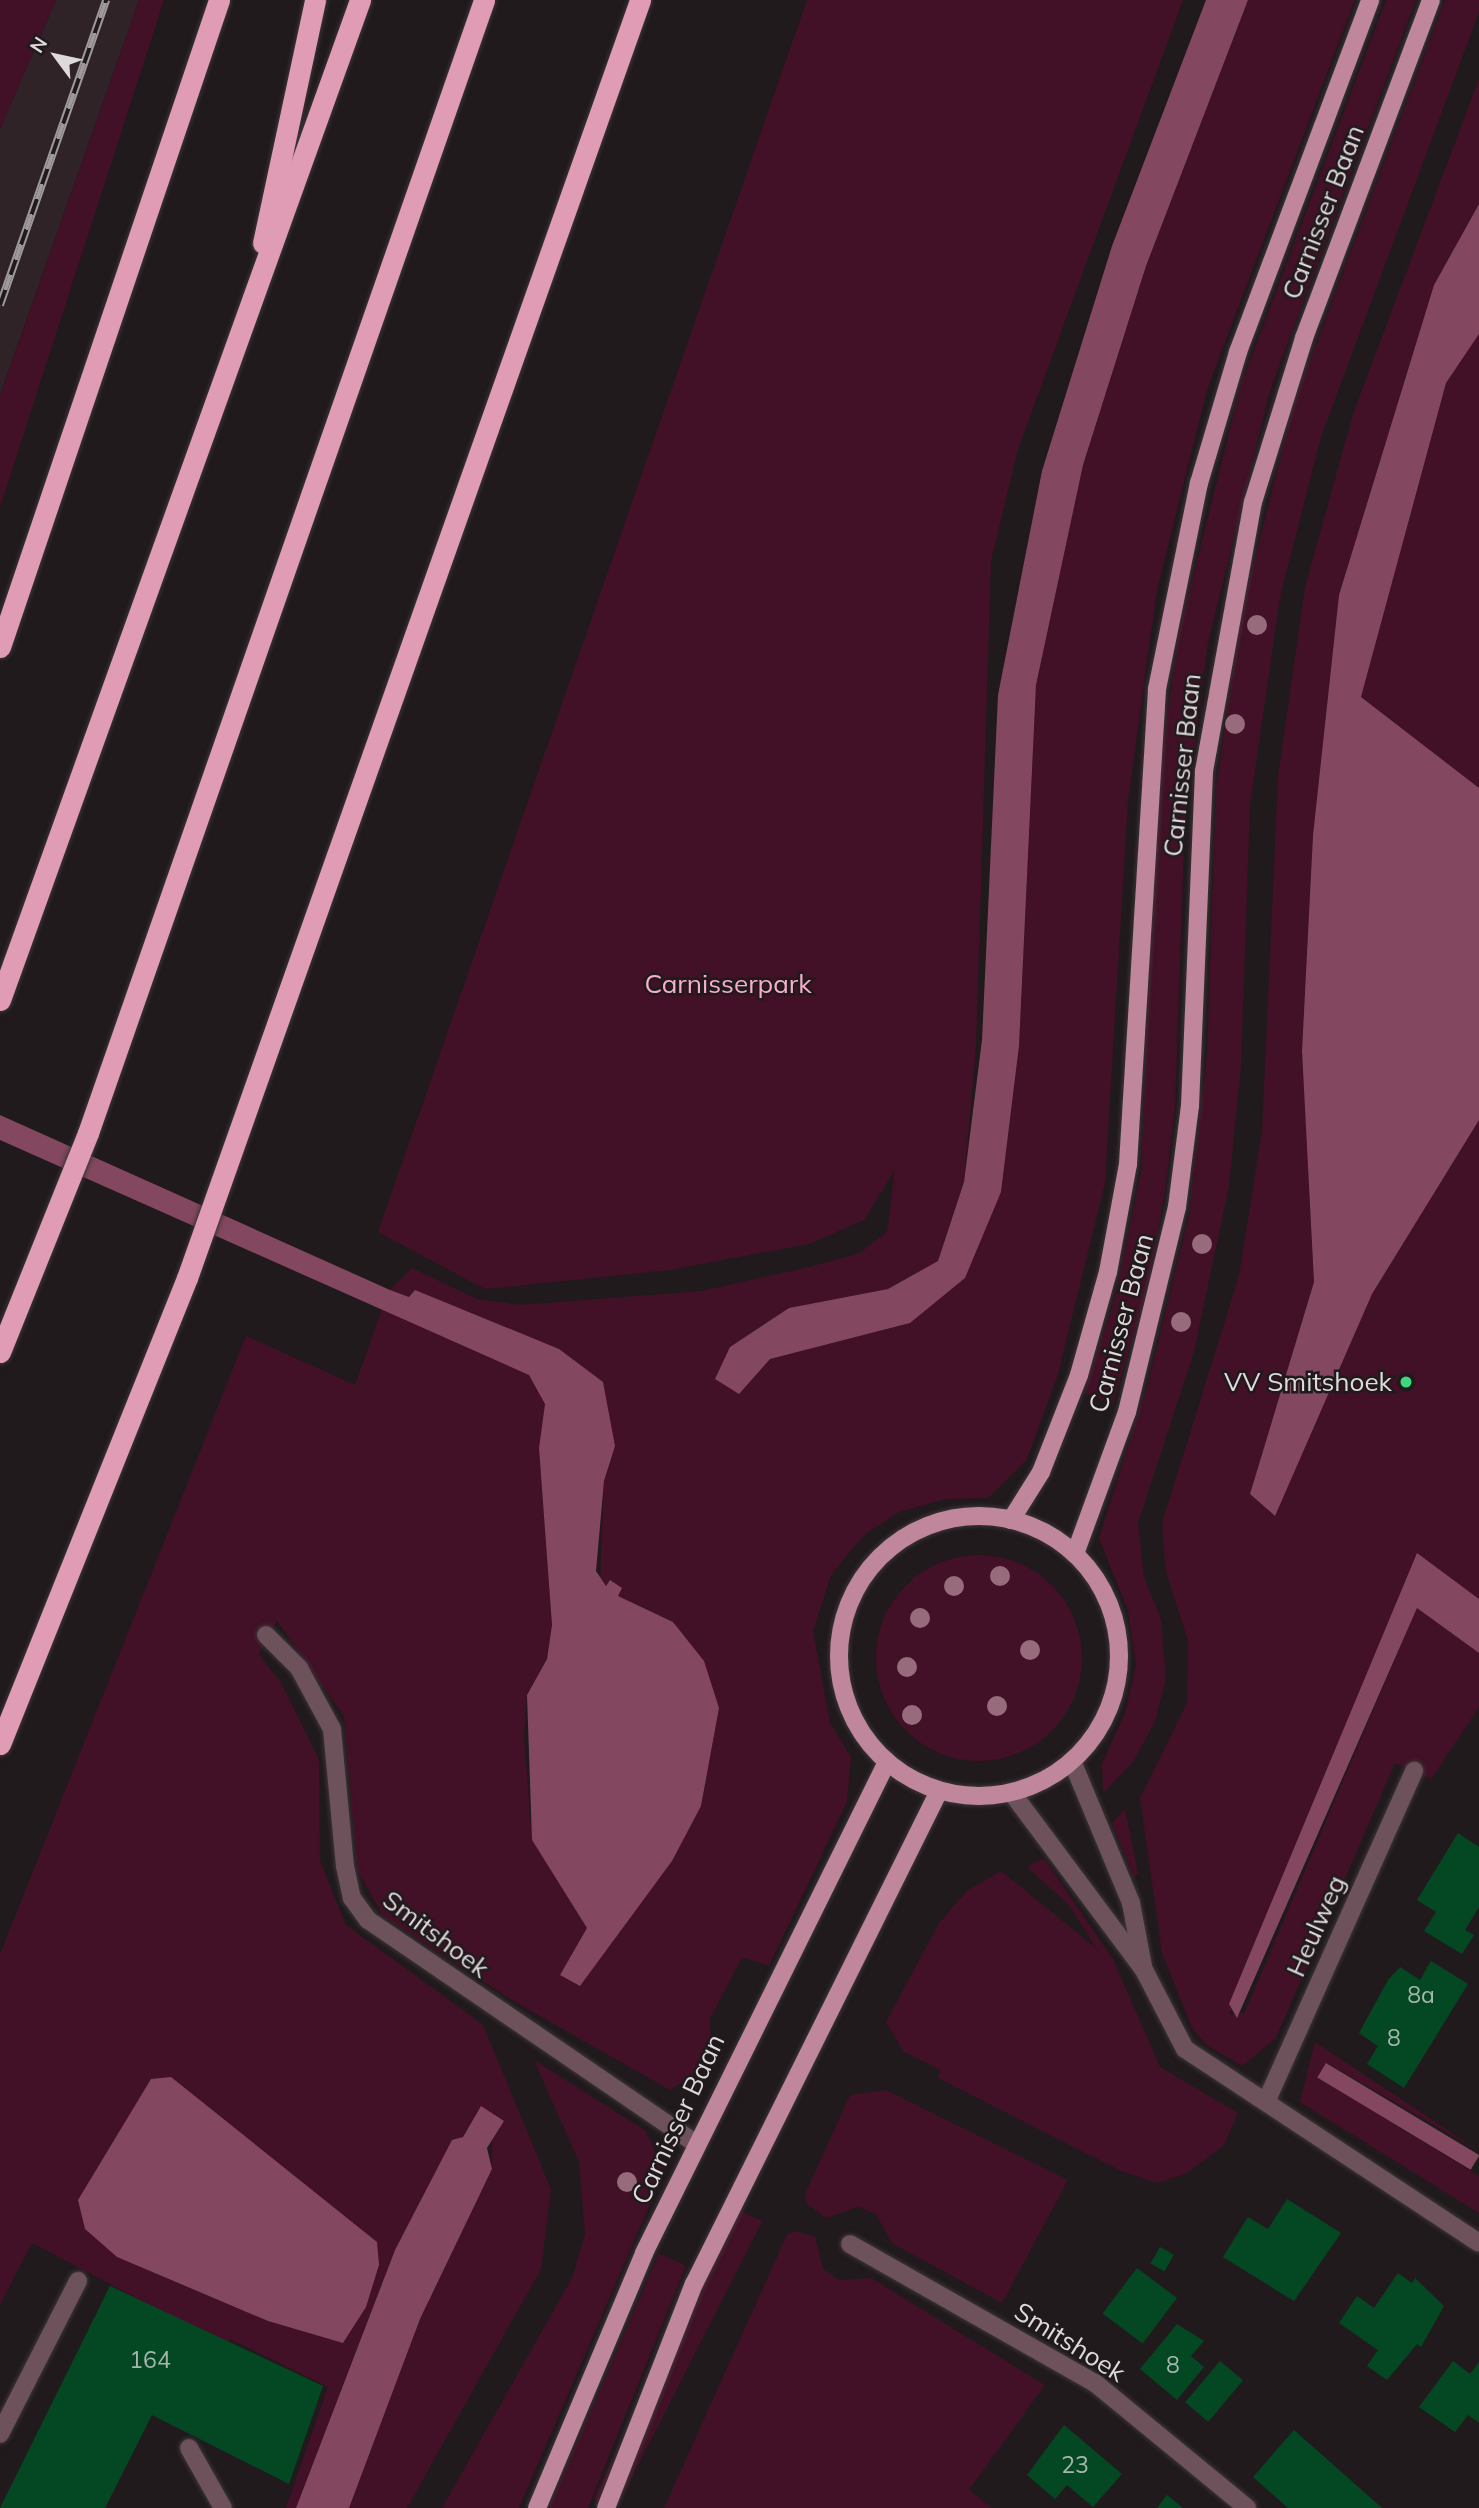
<!DOCTYPE html>
<style>
body{margin:0}
#map{position:relative;width:1479px;height:2508px;overflow:hidden;background:#201a1c;font-family:Mulish,sans-serif}
div>[style]{position:absolute}
[style*='--x']{left:calc(var(--x)*1px);top:calc(var(--y)*1px);width:calc(var(--w)*1px);rotate:calc(var(--a)*1deg)}
.built>*{inset:0;background:#2f2327}
.green>*{inset:0;background:#421027;transform-origin:0 0}
.round{border-radius:50%}
.water>*{inset:0;background:#844760;transform-origin:0 0}
.building>*{inset:0;background:#044823;transform-origin:0 0}
.roads{filter:drop-shadow(0 0 2px #3b3537) drop-shadow(0 0 2px #3b3537)}
.minor>*{height:18px;margin:-9px;padding:0 9px;transform-origin:9px;border-radius:9px;background:#6d515b}
.major>*{height:18px;margin:-9px;padding:0 9px;transform-origin:9px;border-radius:9px;background:#c0869c}
.major>.ring{margin:-9px;padding:0;box-sizing:content-box;background:none;border:18px solid #c0869c;border-radius:50%}
.highway>*{height:21px;margin:-10.5px;padding:0 10.5px;transform-origin:10.5px;border-radius:10.5px;background:#e09bb5}
.rail>*{height:8px;margin-top:-4px;transform-origin:0;background:repeating-linear-gradient(90deg,#201a1c 0 16px,#9e999b 0 32px);box-sizing:border-box;border-block:2px solid #9e999b}
.trees>*{width:20px;height:20px;margin:-10px;border-radius:50%;background:#976b7c}
.dots>*{width:19px;height:19px;translate:-50% -50%;box-sizing:border-box;border:4px solid #201a1c;border-radius:50%}
span{translate:-50% -50%;white-space:nowrap;text-align:center;line-height:1.15;-webkit-text-stroke:5px #201a1c;paint-order:stroke}
.number-label{font-size:23px;color:#a8b5ad}
.number-label span{-webkit-text-stroke-width:0}
.street-label{font-size:26px;color:#ded9db}
.park-label{font-size:26px;color:#f9adca}
.poi-label{font-size:26px;color:#ded9db}
.right{translate:-100% -50%;text-align:right}
.north{position:absolute;left:21px;top:21px;width:70px;height:70px;-webkit-text-stroke:5px #201a1c;paint-order:stroke;rotate:303deg;font-size:19px;font-weight:700;line-height:28px;text-align:center;color:#ded9db}
.north::after{content:'';display:block;margin:auto;width:24px;height:32px;background:#ded9db;clip-path:polygon(50% 0,100% 100%,50% 72%,0 100%)}
</style>
<div id="map">
<div class="built">
<div style="clip-path:polygon(56px 0,139px 0,0 395px,0 129px)"></div>
</div>
<div class="green">
<div style="clip-path:polygon(0 0,56px 0,0 129px)"></div>
<div style="clip-path:polygon(139px 0,164px 0,0 507px,0 396px)"></div>
<div style="clip-path:polygon(evenodd,807px 0,1183px 0,1018px 449px,991px 561px,976px 1048px,964px 1182px,938px 1261px,888px 1289px,789px 1308px,730px 1347px,770px 1359px,910px 1323px,1001px 1192px,1019px 1046px,1036px 685px,1083px 465px,1146px 266px,1248px 0,1355px 0,1207px 390px,1157px 590px,1128px 800px,1105px 1183px,1058px 1374px,1027px 1459px,988px 1498px,946px 1499px,899px 1512px,864px 1535px,831px 1575px,813px 1631px,830px 1723px,851px 1757px,847px 1802px,769px 1966px,742px 1957px,710px 2019px,711px 2041px,695px 2073px,670px 2090px,515px 2002px,383px 1916px,357px 1870px,344px 1717px,277px 1621px,259px 1654px,282px 1684px,319px 1760px,320px 1861px,346px 1925px,483px 2025px,551px 2189px,541px 2269px,407px 2508px,349px 2508px,420px 2319px,492px 2169px,492px 2115px,481px 2106px,395px 2250px,296px 2508px,286px 2508px,328px 2387px,230px 2339px,226px 2345px,32px 2243px,0 2305px,0 1954px,246px 1336px,355px 1385px,382px 1309px,529px 1374px,545px 1404px,539px 1448px,552px 1625px,547px 1659px,527px 1694px,524px 1736px,532px 1840px,588px 1928px,560px 1975px,580px 1986px,701px 1806px,719px 1708px,674px 1622px,617px 1596px,609px 1580px,607px 1587px,600px 1580px,604px 1481px,615px 1446px,559px 1349px,390px 1290px,412px 1268px,477px 1299px,520px 1305px,702px 1291px,809px 1267px,860px 1253px,887px 1232px,895px 1170px,864px 1220px,809px 1244px,669px 1270px,485px 1289px,378px 1232px,807px 0,117px 2257px,379px 2265px,366px 2306px,343px 2343px,268px 2321px,117px 2257px)"></div>
<div style="clip-path:polygon(1386px 0,1416px 0,1270px 391px,1208px 643px,1185px 819px,1175px 1108px,1165px 1193px,1147px 1289px,1113px 1404px,1084px 1393px,1115px 1298px,1141px 1172px,1156px 796px,1179px 633px,1241px 384px)"></div>
<div style="clip-path:polygon(1445px 0,1479px 0,1479px 12px,1321px 437px,1280px 597px,1250px 805px,1241px 1065px,1229px 1186px,1194px 1352px,1138px 1523px,1144px 1577px,1161px 1619px,1166px 1678px,1155px 1722px,1132px 1763px,1103px 1793px,1102px 1764px,1125px 1713px,1136px 1665px,1128px 1611px,1099px 1538px,1148px 1383px,1189px 1215px,1207px 1055px,1216px 788px,1242px 610px,1294px 403px)"></div>
<div style="clip-path:polygon(1479px 79px,1479px 204px,1434px 285px,1339px 595px,1313px 835px,1302px 1048px,1314px 1282px,1250px 1494px,1275px 1515px,1372px 1294px,1479px 1120px,1479px 1599px,1417px 1554px,1229px 2014px,1244px 2014px,1417px 1607px,1479px 1653px,1479px 1707px,1431px 1779px,1395px 1763px,1276px 2038px,1242px 2066px,1206px 2045px,1192px 2028px,1162px 1953px,1140px 1798px,1187px 1703px,1188px 1641px,1166px 1572px,1162px 1523px,1239px 1276px,1262px 1131px,1278px 777px,1305px 587px,1353px 414px)"></div>
<div style="clip-path:polygon(1479px 334px,1479px 788px,1361px 697px,1446px 383px)"></div>
<div class="round" style="left:876px;top:1555px;width:206px;height:206px"></div>
<div style="clip-path:polygon(1125px 1809px,1138px 1873px,1134px 1878px,1112px 1823px)"></div>
<div style="clip-path:polygon(1044px 1858px,1113px 1959px,1160px 2067px,1238px 2113px,1224px 2145px,1187px 2173px,1157px 2183px,1119px 2170px,938px 2078px,941px 2070px,904px 2052px,886px 2022px,939px 1923px,967px 1891px,1001px 1871px,1096px 1948px,1070px 1906px,1027px 1867px)"></div>
<div style="clip-path:polygon(1315px 2042px,1479px 2151px,1327px 2063px,1323px 2080px,1479px 2176px,1479px 2213px,1300px 2102px)"></div>
<div style="clip-path:polygon(534px 2060px,646px 2131px,664px 2172px,519px 2508px,442px 2508px,572px 2278px,585px 2234px,579px 2162px)"></div>
<div style="clip-path:polygon(886px 2090px,1068px 2180px,1002px 2303px,892px 2243px,876px 2214px,858px 2207px,826px 2218px,807px 2204px,805px 2194px,850px 2095px)"></div>
<div style="left:740px;top:2210px;width:25px;height:324px;rotate:27deg"></div>
<div style="clip-path:polygon(795px 2231px,815px 2237px,823px 2269px,839px 2280px,871px 2278px,1045px 2385px,969px 2490px,992px 2508px,664px 2508px,787px 2235px)"></div>
<div style="clip-path:polygon(659px 2253px,686px 2266px,588px 2508px,549px 2508px)"></div>
</div>
<div class="water">
<div style="clip-path:polygon(1206px 0,1248px 0,1146px 266px,1083px 465px,1036px 685px,1019px 1046px,1001px 1192px,965px 1278px,910px 1323px,770px 1359px,739px 1394px,715px 1379px,730px 1347px,789px 1308px,888px 1289px,938px 1261px,964px 1182px,982px 1040px,998px 695px,1042px 471px,1112px 246px)"></div>
<div style="clip-path:polygon(1479px 204px,1479px 334px,1446px 383px,1361px 697px,1479px 788px,1479px 1120px,1372px 1294px,1275px 1516px,1250px 1494px,1314px 1282px,1302px 1051px,1313px 835px,1339px 595px,1434px 285px)"></div>
<div style="clip-path:polygon(0 1115px,390px 1290px,409px 1297px,415px 1290px,559px 1349px,603px 1382px,615px 1446px,604px 1481px,596px 1571px,606px 1586px,610px 1580px,622px 1588px,618px 1596px,673px 1622px,704px 1661px,719px 1708px,701px 1806px,672px 1861px,580px 1986px,560px 1975px,587px 1928px,532px 1840px,527px 1695px,547px 1659px,552px 1625px,539px 1448px,545px 1404px,529px 1375px,0 1140px)"></div>
<div style="clip-path:polygon(1417px 1553px,1479px 1599px,1479px 1653px,1417px 1608px,1237px 2018px,1229px 2004px)"></div>
<div style="left:1326px;top:2063px;width:179px;height:17px;rotate:31deg"></div>
<div style="clip-path:polygon(171px 2077px,377px 2242px,379px 2265px,366px 2307px,343px 2343px,268px 2321px,117px 2257px,85px 2229px,78px 2200px,151px 2079px)"></div>
<div style="clip-path:polygon(481px 2106px,504px 2121px,487px 2148px,492px 2169px,420px 2319px,349px 2508px,296px 2508px,395px 2250px,452px 2140px,463px 2137px)"></div>
</div>
<div class="building">
<div style="clip-path:polygon(1458px 1833px,1479px 1847px,1479px 1907px,1465px 1930px,1474px 1935px,1462px 1954px,1424px 1931px,1436px 1912px,1417px 1900px)"></div>
<div style="clip-path:polygon(1431px 1961px,1468px 1984px,1404px 2088px,1367px 2064px,1378px 2046px,1359px 2033px,1388px 1980px,1400px 1967px,1420px 1980px)"></div>
<div style="clip-path:polygon(1287px 2199px,1341px 2233px,1294px 2301px,1223px 2257px,1248px 2217px,1268px 2229px)"></div>
<div style="left:1160px;top:2247px;width:16px;height:19px;rotate:30deg"></div>
<div style="left:1137px;top:2268px;width:50px;height:57px;rotate:37deg"></div>
<div style="clip-path:polygon(1398px 2273px,1412px 2283px,1415px 2278px,1444px 2306px,1421px 2347px,1417px 2344px,1387px 2380px,1367px 2366px,1378px 2350px,1339px 2323px,1357px 2296px,1374px 2308px)"></div>
<div style="clip-path:polygon(110px 2286px,323px 2386px,289px 2484px,152px 2415px,105px 2508px,0 2508px)"></div>
<div style="clip-path:polygon(1177px 2324px,1204px 2341px,1191px 2356px,1204px 2367px,1177px 2400px,1140px 2369px)"></div>
<div style="left:1220px;top:2361px;width:30px;height:54px;rotate:40deg"></div>
<div style="clip-path:polygon(1453px 2361px,1470px 2374px,1479px 2362px,1479px 2423px,1468px 2415px,1455px 2432px,1419px 2407px)"></div>
<div style="clip-path:polygon(1064px 2425px,1122px 2474px,1093px 2507px,1067px 2485px,1055px 2499px,1027px 2475px)"></div>
<div style="clip-path:polygon(1294px 2430px,1382px 2508px,1288px 2508px,1253px 2477px)"></div>
<div style="clip-path:polygon(1167px 2495px,1183px 2508px,1157px 2508px)"></div>
</div>
<div class="roads">
<div class="minor">
<div style="--x:266;--y:1635;--w:47;--a:45"></div>
<div style="--x:299;--y:1668;--w:69;--a:61.6"></div>
<div style="--x:332;--y:1729;--w:138;--a:84.6"></div>
<div style="--x:345;--y:1866;--w:33;--a:78"></div>
<div style="--x:352;--y:1898;--w:27;--a:54"></div>
<div style="--x:368;--y:1920;--w:396;--a:34.3"></div>
<div style="--x:1072;--y:1761;--w:154;--a:67.4"></div>
<div style="--x:1131;--y:1903;--w:64;--a:79.2"></div>
<div style="--x:1012;--y:1793;--w:221;--a:53.3"></div>
<div style="--x:1144;--y:1970;--w:89;--a:62.6"></div>
<div style="--x:1185;--y:2049;--w:352;--a:33.4"></div>
<div style="--x:1266;--y:2102;--w:363;--a:-65.9"></div>
<div style="--x:850;--y:2244;--w:282;--a:29.6"></div>
<div style="--x:1095;--y:2383;--w:197;--a:39.4"></div>
<div style="--x:0;--y:2434;--w:172;--a:-63"></div>
<div style="--x:189;--y:2448;--w:69;--a:60.5"></div>
</div>
<div class="major">
<div class="ring" style="left:839px;top:1516px;width:262px;height:262px"></div>
<div style="--x:1011;--y:1520;--w:57;--a:-58"></div>
<div style="--x:1041;--y:1472;--w:104;--a:-68.6"></div>
<div style="--x:1079;--y:1375;--w:107;--a:-74.3"></div>
<div style="--x:1108;--y:1272;--w:110;--a:-79.5"></div>
<div style="--x:1128;--y:1164;--w:476;--a:-86.5"></div>
<div style="--x:1157;--y:689;--w:210;--a:-78.5"></div>
<div style="--x:1199;--y:483;--w:137;--a:-73.4"></div>
<div style="--x:1238;--y:352;--w:376;--a:-69.4"></div>
<div style="--x:1075;--y:1554;--w:151;--a:-69.9"></div>
<div style="--x:1127;--y:1412;--w:211;--a:-76.3"></div>
<div style="--x:1177;--y:1207;--w:102;--a:-82.7"></div>
<div style="--x:1190;--y:1106;--w:335;--a:-87.6"></div>
<div style="--x:1204;--y:771;--w:273;--a:-79.7"></div>
<div style="--x:1253;--y:502;--w:172;--a:-72.7"></div>
<div style="--x:1304;--y:338;--w:361;--a:-69.4"></div>
<div style="--x:537;--y:2508;--w:277;--a:-67.2"></div>
<div style="--x:644;--y:2253;--w:548;--a:-63.67"></div>
<div style="--x:606;--y:2508;--w:241;--a:-68.6"></div>
<div style="--x:694;--y:2284;--w:551;--a:-63.57"></div>
</div>
<div class="highway">
<div style="--x:263;--y:243;--w:249;--a:-77.9"></div>
<div style="--x:0;--y:647;--w:683;--a:-71.3"></div>
<div style="--x:0;--y:1000;--w:1063;--a:-70.2"></div>
<div style="--x:0;--y:1352;--w:236;--a:-68.1"></div>
<div style="--x:88;--y:1133;--w:1200;--a:-70.73"></div>
<div style="--x:0;--y:1744;--w:502;--a:-68.14"></div>
<div style="--x:187;--y:1278;--w:1356;--a:-70.48"></div>
</div>
</div>
<div class="rail">
<div style="--x:0;--y:305;--w:323;--a:-70.8"></div>
</div>
<div class="trees">
<div style="left:1257px;top:625px"></div>
<div style="left:1235px;top:724px"></div>
<div style="left:1202px;top:1244px"></div>
<div style="left:1181px;top:1322px"></div>
<div style="left:1000px;top:1576px"></div>
<div style="left:954px;top:1586px"></div>
<div style="left:920px;top:1618px"></div>
<div style="left:1030px;top:1650px"></div>
<div style="left:907px;top:1667px"></div>
<div style="left:997px;top:1706px"></div>
<div style="left:912px;top:1715px"></div>
<div style="left:627px;top:2182px"></div>
</div>
<div class="dots">
<div style="left:1406px;top:1382px;background:#3fd77d"></div>
</div>
<div class="number-label">
<span style="left:1421px;top:1995px">8a</span>
<span style="left:1394px;top:2038px">8</span>
<span style="left:150px;top:2360px">164</span>
<span style="left:1173px;top:2365px">8</span>
<span style="left:1075px;top:2465px">23</span>
</div>
<div class="street-label">
<span style="left:1323px;top:212px;rotate:-69deg">Carnisser Baan</span>
<span style="left:1182px;top:765px;rotate:-84deg">Carnisser Baan</span>
<span style="left:1121px;top:1323px;rotate:-75deg">Carnisser Baan</span>
<span style="left:1316px;top:1926px;rotate:-66deg">Heulweg</span>
<span style="left:436px;top:1934px;rotate:37deg">Smitshoek</span>
<span style="left:678px;top:2119px;rotate:-65deg">Carnisser Baan</span>
<span style="left:1070px;top:2342px;rotate:32deg">Smitshoek</span>
</div>
<div class="park-label">
<span style="left:728px;top:984px">Carnisserpark</span>
</div>
<div class="poi-label">
<span class="right" style="left:1392px;top:1382px">VV Smitshoek</span>
</div>
<div class="north">N</div>
</div>
